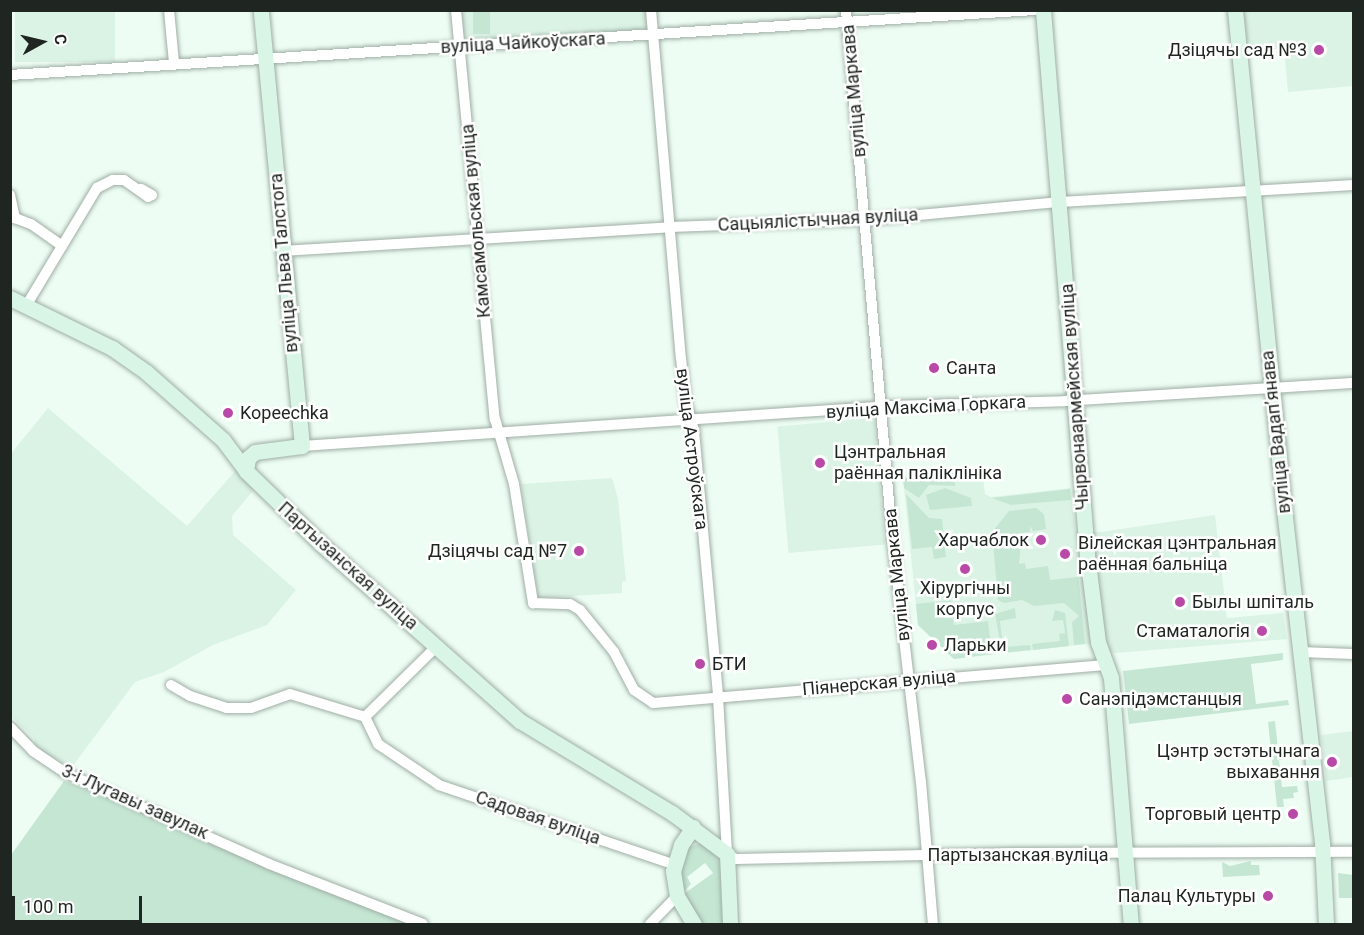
<!DOCTYPE html>
<meta charset="utf-8">
<style>
body{margin:0}
#map{position:relative;width:1364px;height:935px;overflow:hidden;background:#edfdf3;font-family:Roboto,sans-serif}
div>[style]{position:absolute}
[style*='--x']{left:calc(var(--x)*1px);top:calc(var(--y)*1px);width:calc(var(--w)*1px);rotate:calc(var(--a)*1deg)}
.built>*{inset:0;background:#dbf3e5;transform-origin:0 0}
.green>*{inset:0;background:#c5e6d3;transform-origin:0 0}
.roads{filter:drop-shadow(0 0 2px #9faea5) drop-shadow(0 0 2px #9faea5)}
.street>*{height:10px;margin:-5px;padding:0 5px;transform-origin:5px;border-radius:5px;background:#fff}
.secondary>*{height:15px;margin:-7.5px;padding:0 7.5px;transform-origin:7.5px;border-radius:7.5px;background:#d9f5e6}
.dots>*{width:16px;height:16px;translate:-50% -50%;box-sizing:border-box;border:3px solid #fff;border-radius:50%}
span{translate:-50% -50%;white-space:nowrap;text-align:center;line-height:1.15;-webkit-text-stroke:5px #fff;paint-order:stroke}
.street-label{font-size:18px;color:#1f2521}
.poi-label{font-size:18px;color:#1f2521}
.right{translate:-100% -50%;text-align:right}
.left{translate:0 -50%;text-align:left}
.frame{position:absolute;inset:0;border:12px solid #1f2521;pointer-events:none}
.north{position:absolute;left:12px;top:12px;width:60px;height:60px;-webkit-text-stroke:4px #fff;paint-order:stroke;rotate:82deg;font-size:16px;font-weight:700;line-height:24px;text-align:center;color:#1f2521}
.north::after{content:'';display:block;margin:auto;width:21px;height:27px;background:#1f2521;clip-path:polygon(50% 0,100% 100%,50% 72%,0 100%)}
.scale{position:absolute;left:12px;top:896px;width:130px;height:27px;box-sizing:border-box;border:3px solid #1f2521;border-top:0;padding-left:8px;font-size:18px;line-height:21px;white-space:nowrap;color:#1f2521;-webkit-text-stroke:4px #fff;paint-order:stroke}
</style>
<div id="map">
<div class="built">
<div style="left:15px;top:11px;width:100px;height:51px"></div>
<div style="clip-path:polygon(460px 11px,647px 11px,649px 33px,464px 42px)"></div>
<div style="clip-path:polygon(1244px 11px,1353px 11px,1353px 86px,1288px 92px,1284px 48px,1248px 53px)"></div>
<div style="clip-path:polygon(48px 408px,187px 526px,237px 469px,261px 481px,232px 516px,233px 535px,296px 590px,267px 625px,213px 645px,164px 672px,135px 682px,72px 767px,35px 748px,34px 738px,11px 716px,10px 455px)"></div>
<div style="left:874px;top:418px;width:127px;height:97px;rotate:85deg"></div>
<div style="clip-path:polygon(982px 468px,985px 494px,991px 497px,1071px 488px,1075px 531px,1101px 532px,1215px 515px,1227px 618px,1283px 613px,1287px 639px,1115px 653px,1087px 644px,954px 659px,918px 625px,903px 478px)"></div>
<div style="clip-path:polygon(612px 478px,618px 499px,626px 581px,622px 582px,622px 593px,538px 598px,521px 484px)"></div>
<div style="clip-path:polygon(1353px 731px,1353px 777px,1326px 781px,1321px 735px)"></div>
</div>
<div class="green">
<div style="left:473px;top:11px;width:17px;height:23px"></div>
<div style="clip-path:polygon(956px 471px,955px 486px,929px 485px,919px 498px,904px 488px,903px 478px)"></div>
<div style="clip-path:polygon(945px 488px,971px 498px,972px 506px,930px 510px,926px 495px)"></div>
<div style="clip-path:polygon(1070px 489px,1071px 500px,1011px 505px,992px 498px)"></div>
<div style="clip-path:polygon(906px 494px,929px 518px,942px 519px,946px 557px,934px 559px,932px 547px,912px 549px)"></div>
<div style="clip-path:polygon(1036px 508px,1044px 514px,1046px 529px,1033px 531px,1030px 526px,1030px 532px,1022px 533px,1019px 564px,1025px 563px,1026px 569px,1048px 566px,1050px 580px,1077px 577px,1077px 561px,1085px 644px,1074px 645px,1072px 622px,1079px 616px,1064px 603px,1034px 606px,1022px 600px,1004px 603px,998px 600px,992px 532px,1009px 511px)"></div>
<div style="clip-path:polygon(951px 600px,954px 625px,988px 621px,992px 654px,954px 659px,918px 625px,916px 604px)"></div>
<div style="clip-path:polygon(1015px 608px,1016px 618px,1000px 621px,1003px 647px,1030px 645px,1031px 650px,1002px 653px,995px 614px)"></div>
<div style="clip-path:polygon(1055px 610px,1065px 613px,1069px 646px,1033px 650px,1032px 644px,1060px 641px,1059px 634px,1065px 633px,1063px 620px,1052px 621px)"></div>
<div style="clip-path:polygon(1283px 653px,1283px 660px,1251px 664px,1256px 704px,1288px 700px,1289px 705px,1129px 724px,1123px 671px)"></div>
<div style="clip-path:polygon(1275px 721px,1278px 749px,1295px 747px,1294px 758px,1279px 760px,1282px 787px,1297px 786px,1298px 792px,1293px 793px,1294px 798px,1283px 799px,1284px 807px,1277px 807px,1268px 722px)"></div>
<div style="clip-path:polygon(64px 781px,134px 806px,411px 924px,11px 924px,11px 855px)"></div>
<div style="clip-path:polygon(701px 843px,722px 855px,728px 924px,700px 924px,681px 896px,713px 873px,705px 863px,687px 877px,691px 884px,680px 895px,676px 878px,686px 848px)"></div>
<div style="clip-path:polygon(1251px 861px,1251px 865px,1259px 865px,1260px 875px,1223px 877px,1222px 862px,1230px 866px)"></div>
<div style="clip-path:polygon(1338px 873px,1353px 875px,1353px 898px,1339px 898px)"></div>
</div>
<div class="roads">
<div class="street">
<div style="--x:169;--y:10;--w:53;--a:84.6"></div>
<div style="--x:456;--y:10;--w:411;--a:84.6"></div>
<div style="--x:495;--y:419;--w:68;--a:73.7"></div>
<div style="--x:514;--y:484;--w:121;--a:80.9"></div>
<div style="--x:533;--y:603;--w:37;--a:2"></div>
<div style="--x:570;--y:604;--w:12;--a:31"></div>
<div style="--x:580;--y:610;--w:54;--a:51"></div>
<div style="--x:614;--y:652;--w:43;--a:62.2"></div>
<div style="--x:634;--y:690;--w:23;--a:34"></div>
<div style="--x:653;--y:703;--w:455;--a:-4.8"></div>
<div style="--x:651;--y:10;--w:349;--a:85.1"></div>
<div style="--x:681;--y:358;--w:46;--a:83.8"></div>
<div style="--x:686;--y:404;--w:28;--a:73"></div>
<div style="--x:694;--y:431;--w:267;--a:84.8"></div>
<div style="--x:718;--y:697;--w:157;--a:86.7"></div>
<div style="--x:727;--y:854;--w:10;--a:29"></div>
<div style="--x:736;--y:859;--w:283;--a:-1.2"></div>
<div style="--x:1019;--y:853;--w:335;--a:-0.2"></div>
<div style="--x:846;--y:10;--w:528;--a:85"></div>
<div style="--x:892;--y:536;--w:248;--a:83.3"></div>
<div style="--x:921;--y:782;--w:143;--a:85.2"></div>
<div style="--x:10;--y:75;--w:1027;--a:-3.63"></div>
<div style="--x:10;--y:195;--w:24;--a:78"></div>
<div style="--x:15;--y:218;--w:17;--a:21"></div>
<div style="--x:31;--y:224;--w:38;--a:35"></div>
<div style="--x:282;--y:251;--w:389;--a:-3.5"></div>
<div style="--x:670;--y:227;--w:195;--a:-2.1"></div>
<div style="--x:865;--y:220;--w:196;--a:-5.3"></div>
<div style="--x:1060;--y:202;--w:294;--a:-3.3"></div>
<div style="--x:26;--y:306;--w:138;--a:-59"></div>
<div style="--x:97;--y:188;--w:18;--a:-27"></div>
<div style="--x:113;--y:180;--w:11;--a:0"></div>
<div style="--x:124;--y:180;--w:29;--a:35"></div>
<div style="--x:148;--y:197;--w:4;--a:-27"></div>
<div style="--x:152;--y:195;--w:13;--a:-151"></div>
<div style="--x:302;--y:446;--w:590;--a:-3.89"></div>
<div style="--x:891;--y:406;--w:174;--a:-1.6"></div>
<div style="--x:1065;--y:401;--w:290;--a:-3.6"></div>
<div style="--x:437;--y:646;--w:101;--a:135.4"></div>
<div style="--x:365;--y:717;--w:30;--a:64"></div>
<div style="--x:378;--y:744;--w:73;--a:33.9"></div>
<div style="--x:439;--y:785;--w:247;--a:18.7"></div>
<div style="--x:1299;--y:652;--w:55;--a:2.1"></div>
<div style="--x:171;--y:685;--w:22;--a:30"></div>
<div style="--x:190;--y:696;--w:38;--a:18"></div>
<div style="--x:226;--y:708;--w:25;--a:0"></div>
<div style="--x:251;--y:708;--w:41;--a:-19.7"></div>
<div style="--x:290;--y:694;--w:78;--a:17"></div>
<div style="--x:10;--y:727;--w:33;--a:46"></div>
<div style="--x:33;--y:751;--w:40;--a:34"></div>
<div style="--x:66;--y:773;--w:222;--a:24.1"></div>
<div style="--x:269;--y:864;--w:165;--a:21.3"></div>
<div style="--x:650;--y:924;--w:39;--a:-46"></div>
</div>
<div class="secondary">
<div style="--x:1043;--y:10;--w:547;--a:85.38"></div>
<div style="--x:1087;--y:555;--w:88;--a:82.8"></div>
<div style="--x:1098;--y:642;--w:38;--a:70"></div>
<div style="--x:1111;--y:678;--w:247;--a:85.4"></div>
<div style="--x:1235;--y:10;--w:492;--a:84.4"></div>
<div style="--x:1283;--y:500;--w:344;--a:83.5"></div>
<div style="--x:1322;--y:842;--w:82;--a:87.2"></div>
<div style="--x:10;--y:298;--w:114;--a:26.1"></div>
<div style="--x:112;--y:348;--w:42;--a:35.2"></div>
<div style="--x:146;--y:372;--w:103;--a:41.4"></div>
<div style="--x:223;--y:440;--w:39;--a:53"></div>
<div style="--x:246;--y:471;--w:105;--a:44.2"></div>
<div style="--x:321;--y:544;--w:266;--a:41.7"></div>
<div style="--x:520;--y:721;--w:178;--a:31.2"></div>
<div style="--x:672;--y:813;--w:69;--a:36.7"></div>
<div style="--x:727;--y:854;--w:70;--a:87.5"></div>
<div style="--x:246;--y:471;--w:13;--a:-81"></div>
<div style="--x:248;--y:458;--w:9;--a:-41"></div>
<div style="--x:255;--y:452;--w:47;--a:-7.3"></div>
<div style="--x:302;--y:446;--w:438;--a:-95.4"></div>
<div style="--x:693;--y:827;--w:22;--a:124"></div>
<div style="--x:681;--y:845;--w:27;--a:107"></div>
<div style="--x:673;--y:871;--w:25;--a:81"></div>
<div style="--x:677;--y:896;--w:33;--a:59"></div>
</div>
</div>
<div class="dots">
<div style="left:1319px;top:50px;background:#b949a6"></div>
<div style="left:934px;top:368px;background:#b949a6"></div>
<div style="left:228px;top:413px;background:#b949a6"></div>
<div style="left:820px;top:463px;background:#b949a6"></div>
<div style="left:1041px;top:540px;background:#b949a6"></div>
<div style="left:579px;top:551px;background:#b949a6"></div>
<div style="left:1065px;top:554px;background:#b949a6"></div>
<div style="left:965px;top:569px;background:#b949a6"></div>
<div style="left:1180px;top:602px;background:#b949a6"></div>
<div style="left:1262px;top:631px;background:#b949a6"></div>
<div style="left:932px;top:645px;background:#b949a6"></div>
<div style="left:700px;top:664px;background:#b949a6"></div>
<div style="left:1067px;top:699px;background:#b949a6"></div>
<div style="left:1332px;top:762px;background:#b949a6"></div>
<div style="left:1293px;top:814px;background:#b949a6"></div>
<div style="left:1268px;top:896px;background:#b949a6"></div>
</div>
<div class="street-label">
<span style="left:523px;top:43px;rotate:-3deg">вуліца Чайкоўскага</span>
<span style="left:854px;top:91px;rotate:-95deg">вуліца Маркава</span>
<span style="left:818px;top:220px;rotate:-3deg">Сацыялістычная вуліца</span>
<span style="left:476px;top:221px;rotate:-95deg">Камсамольская вуліца</span>
<span style="left:284px;top:263px;rotate:-95deg">вуліца Льва Талстога</span>
<span style="left:1075px;top:397px;rotate:-94deg">Чырвонаармейская вуліца</span>
<span style="left:926px;top:407px;rotate:-3deg">вуліца Максіма Горкага</span>
<span style="left:1276px;top:432px;rotate:-96deg">вуліца Вадапʼянава</span>
<span style="left:692px;top:449px;rotate:83deg">вуліца Астроўскага</span>
<span style="left:348px;top:566px;rotate:42deg">Партызанская вуліца</span>
<span style="left:897px;top:575px;rotate:-96deg">вуліца Маркава</span>
<span style="left:879px;top:683px;rotate:-5deg">Піянерская вуліца</span>
<span style="left:135px;top:802px;rotate:24deg">3-і Лугавы завулак</span>
<span style="left:538px;top:818px;rotate:19deg">Садовая вуліца</span>
<span style="left:1018px;top:855px">Партызанская вуліца</span>
</div>
<div class="poi-label">
<span class="right" style="left:1307px;top:50px">Дзіцячы сад №3</span>
<span class="left" style="left:946px;top:368px">Санта</span>
<span class="left" style="left:240px;top:413px">Kopeechka</span>
<span class="left" style="left:834px;top:463px">Цэнтральная<br>раённая паліклініка</span>
<span class="right" style="left:1029px;top:540px">Харчаблок</span>
<span class="left" style="left:1078px;top:554px">Вілейская цэнтральная<br>раённая бальніца</span>
<span class="right" style="left:567px;top:551px">Дзіцячы сад №7</span>
<span style="left:965px;top:599px">Хірургічны<br>корпус</span>
<span class="left" style="left:1192px;top:602px">Былы шпіталь</span>
<span class="right" style="left:1250px;top:631px">Стаматалогія</span>
<span class="left" style="left:944px;top:645px">Ларьки</span>
<span class="left" style="left:712px;top:664px">БТИ</span>
<span class="left" style="left:1079px;top:699px">Санэпідэмстанцыя</span>
<span class="right" style="left:1320px;top:762px">Цэнтр эстэтычнага<br>выхавання</span>
<span class="right" style="left:1281px;top:814px">Торговый центр</span>
<span class="right" style="left:1256px;top:896px">Палац Культуры</span>
</div>
<div class="frame"></div>
<div class="north">С</div>
<div class="scale">100 m</div>
</div>
